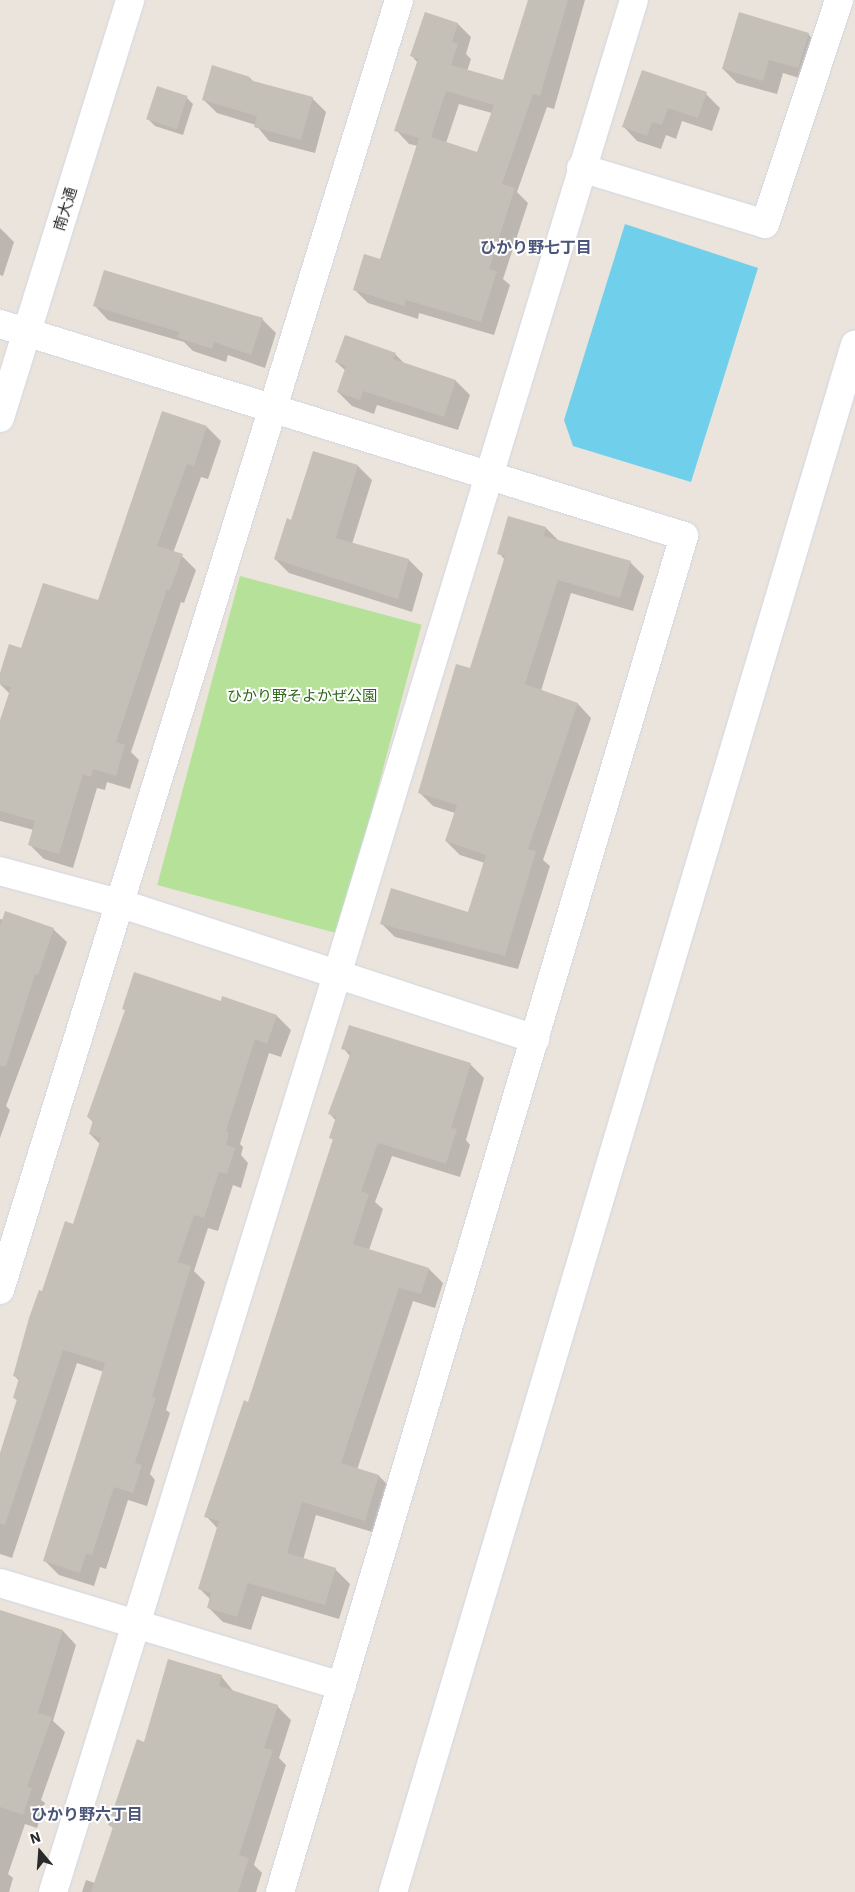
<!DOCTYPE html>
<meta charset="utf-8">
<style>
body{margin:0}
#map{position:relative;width:855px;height:1892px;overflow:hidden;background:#ebe4dc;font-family:"IBM Plex Sans","Noto Sans JP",sans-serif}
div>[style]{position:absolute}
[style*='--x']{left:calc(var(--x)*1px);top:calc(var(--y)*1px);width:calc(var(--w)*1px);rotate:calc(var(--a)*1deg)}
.green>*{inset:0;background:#b5e199;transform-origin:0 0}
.water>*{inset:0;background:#70d0ec}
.shadow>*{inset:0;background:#0003}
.building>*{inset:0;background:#c4bfb7;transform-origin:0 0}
.roads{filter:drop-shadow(0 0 1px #d1d5e2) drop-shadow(0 0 1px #d1d5e2)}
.minor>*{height:28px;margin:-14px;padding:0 14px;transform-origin:14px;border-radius:14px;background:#fff}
span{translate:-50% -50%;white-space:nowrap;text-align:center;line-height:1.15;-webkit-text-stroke:4px #fff;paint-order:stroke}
.street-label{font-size:15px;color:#2a2a2a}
.park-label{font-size:15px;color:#2e651b}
.neighbourhood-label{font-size:16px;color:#4b5579;font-weight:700}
.north{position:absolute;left:15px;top:1827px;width:50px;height:50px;-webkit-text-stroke:4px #fff;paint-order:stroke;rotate:342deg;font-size:14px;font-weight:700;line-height:20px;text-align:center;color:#2a2a2a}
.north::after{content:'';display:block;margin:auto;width:18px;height:22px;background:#2a2a2a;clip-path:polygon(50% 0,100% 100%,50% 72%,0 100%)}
</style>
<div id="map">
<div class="green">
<div style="left:240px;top:576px;width:188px;height:320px;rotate:15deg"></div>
</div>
<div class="water">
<div style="clip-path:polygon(625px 224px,758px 268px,691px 482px,573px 446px,564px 420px)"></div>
</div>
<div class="shadow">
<div style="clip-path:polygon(evenodd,529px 0,585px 0,554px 109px,547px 107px,517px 192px,528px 203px,503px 279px,510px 285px,494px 335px,419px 313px,418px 319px,368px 303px,354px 289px,381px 261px,418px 146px,409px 144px,396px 130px,418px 63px,411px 55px,458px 24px,471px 37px,466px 54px,471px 59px,467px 71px,503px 81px,529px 0,459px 104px,492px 113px,478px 154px,446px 143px,459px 104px)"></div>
<div style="clip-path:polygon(808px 34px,822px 48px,812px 82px,783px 73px,777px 94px,737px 83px,723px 69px)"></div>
<div style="clip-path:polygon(642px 72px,706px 94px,720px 108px,712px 131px,682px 121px,676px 139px,666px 135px,661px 149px,637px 141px,623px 126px)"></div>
<div style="clip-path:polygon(250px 78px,255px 83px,312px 98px,326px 112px,315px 153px,269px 141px,256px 125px,217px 113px,203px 99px)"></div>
<div style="clip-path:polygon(186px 97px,193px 104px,183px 135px,155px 126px,148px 119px)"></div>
<div style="clip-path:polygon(0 228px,14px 242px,3px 276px,0 275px)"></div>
<div style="clip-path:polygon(95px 306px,262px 319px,276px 333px,265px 368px,228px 355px,226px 362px,193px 351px,184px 342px,108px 320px)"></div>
<div style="clip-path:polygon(395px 354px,406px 365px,456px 381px,470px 395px,458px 430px,377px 405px,374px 414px,352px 406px,338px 392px,346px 371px,336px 362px)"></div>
<div style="clip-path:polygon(207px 427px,221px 441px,208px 479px,201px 477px,173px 553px,182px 556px,196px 570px,184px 603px,181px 602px,131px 752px,139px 760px,130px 789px,107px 782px,105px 790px,97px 788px,73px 868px,44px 859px,30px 845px,34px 830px,0 821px,0 724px,10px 694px,0 684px,0 677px,22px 649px,99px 602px)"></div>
<div style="clip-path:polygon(358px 466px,372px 480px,352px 544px,409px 560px,423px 574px,412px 612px,289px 573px,275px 559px,292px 521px)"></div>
<div style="clip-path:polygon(546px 528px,560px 542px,630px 562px,644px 576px,633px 611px,571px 593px,541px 691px,578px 704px,591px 718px,543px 860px,550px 866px,518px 969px,395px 937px,381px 923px,468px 913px,485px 863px,460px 855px,446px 841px,455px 813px,433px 806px,419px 792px,471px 670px,505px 560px,499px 553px)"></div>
<div style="clip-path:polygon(0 919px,53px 929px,67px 942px,6px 1106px,10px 1110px,0 1138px)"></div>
<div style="clip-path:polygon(223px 997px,277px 1016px,291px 1030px,281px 1057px,269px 1053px,240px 1144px,243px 1147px,241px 1155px,248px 1163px,241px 1188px,233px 1185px,218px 1231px,208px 1228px,194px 1271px,205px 1282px,166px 1410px,170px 1413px,150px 1474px,155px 1480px,147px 1506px,128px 1500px,106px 1569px,100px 1567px,94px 1586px,59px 1575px,45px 1561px,104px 1372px,77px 1363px,12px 1558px,0 1554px,0 1458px,18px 1401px,14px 1398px,19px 1381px,14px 1375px,43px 1293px,74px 1226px,100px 1144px,90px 1134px,94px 1123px,88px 1117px,126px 1011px,124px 1009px,221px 1002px)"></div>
<div style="clip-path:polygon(343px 1048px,470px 1064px,484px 1078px,466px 1140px,470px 1145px,460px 1177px,392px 1156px,375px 1202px,383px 1209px,369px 1250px,429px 1269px,443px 1283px,435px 1308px,413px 1301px,357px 1470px,379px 1476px,393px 1490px,379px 1534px,316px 1515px,303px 1560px,335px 1569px,350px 1584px,339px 1619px,262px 1596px,251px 1630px,223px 1622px,209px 1608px,211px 1600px,200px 1589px,218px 1529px,206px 1516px,249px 1403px,334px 1141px,331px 1138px,336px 1121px,330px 1114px,350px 1056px)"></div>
<div style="clip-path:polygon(0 1611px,63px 1631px,76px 1645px,53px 1721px,65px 1732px,41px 1800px,45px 1803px,37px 1828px,25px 1824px,8px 1874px,13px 1878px,9px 1892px,0 1892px)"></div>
<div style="clip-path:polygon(221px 1676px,234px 1692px,277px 1706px,291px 1720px,279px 1758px,286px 1765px,254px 1865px,262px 1873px,256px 1892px,82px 1892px,86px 1880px,95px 1883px,114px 1829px,109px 1825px,145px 1743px)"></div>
</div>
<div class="building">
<div style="clip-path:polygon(evenodd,528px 0,568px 0,540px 96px,533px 94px,502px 184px,515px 188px,489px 269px,497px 271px,481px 322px,406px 300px,404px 306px,353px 290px,364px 254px,380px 259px,419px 138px,394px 131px,418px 59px,410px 56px,425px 12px,458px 23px,452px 42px,458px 44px,451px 65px,503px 80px,528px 0,446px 91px,494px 105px,477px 152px,431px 137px,446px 91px)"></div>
<div style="clip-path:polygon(739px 12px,809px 33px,798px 68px,769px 60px,763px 81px,722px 69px)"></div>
<div style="clip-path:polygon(212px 65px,250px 77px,249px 80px,313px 97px,301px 140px,254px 127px,257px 116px,202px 100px)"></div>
<div style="clip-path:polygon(642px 70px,707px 92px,698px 118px,668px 108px,662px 125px,652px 122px,647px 136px,622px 127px)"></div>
<div style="left:157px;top:86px;width:32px;height:35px;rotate:18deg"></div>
<div style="clip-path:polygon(104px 270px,263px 318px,251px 355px,214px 342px,212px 349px,177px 337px,179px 332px,93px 306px)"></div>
<div style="clip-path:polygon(345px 335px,396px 353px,393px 359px,456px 380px,444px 417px,363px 391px,360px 400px,337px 392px,346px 366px,335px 362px)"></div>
<div style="clip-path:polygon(162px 411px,207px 426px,194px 466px,187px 464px,157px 546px,183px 554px,170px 590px,167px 589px,116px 742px,125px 745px,116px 776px,93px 769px,91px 777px,83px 774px,59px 854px,28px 845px,35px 821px,0 811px,0 720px,11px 687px,0 684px,0 673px,9px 644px,21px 648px,43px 583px,98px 600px)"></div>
<div style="clip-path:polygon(313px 451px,358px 465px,336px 538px,409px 559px,398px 599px,274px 559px,287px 518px,291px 520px)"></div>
<div style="clip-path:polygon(508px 516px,546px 527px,544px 536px,631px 561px,620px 598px,558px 580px,525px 684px,578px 703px,528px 849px,536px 851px,505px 956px,380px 924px,391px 888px,468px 912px,486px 855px,445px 841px,457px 805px,418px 793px,456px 664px,470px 668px,505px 556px,497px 554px)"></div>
<div style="clip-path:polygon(5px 911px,54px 928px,38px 975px,35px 974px,6px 1066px,0 1066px,0 927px)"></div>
<div style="clip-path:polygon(134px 972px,221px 1001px,222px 996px,277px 1015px,267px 1044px,255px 1039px,226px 1131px,229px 1132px,226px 1145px,235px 1148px,227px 1174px,219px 1172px,204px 1218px,194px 1215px,178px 1262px,191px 1266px,152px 1397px,156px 1398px,135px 1463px,142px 1465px,133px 1493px,114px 1487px,92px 1555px,86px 1554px,80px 1573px,43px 1561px,105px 1363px,63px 1350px,5px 1525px,0 1524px,0 1453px,17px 1399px,13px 1398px,19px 1378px,13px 1376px,29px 1318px,39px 1290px,42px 1291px,65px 1221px,73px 1224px,101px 1138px,89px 1134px,93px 1120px,87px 1117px,125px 1010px,122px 1009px)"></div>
<div style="clip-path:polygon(349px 1025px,471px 1063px,451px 1128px,457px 1129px,446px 1164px,378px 1143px,361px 1191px,369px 1194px,353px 1244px,429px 1268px,421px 1294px,399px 1288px,341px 1463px,379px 1475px,365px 1521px,302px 1502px,287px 1553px,336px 1568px,325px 1605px,248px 1583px,237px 1617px,207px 1608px,211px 1593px,198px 1589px,219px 1521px,204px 1517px,244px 1400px,248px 1402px,333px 1139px,329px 1138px,336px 1117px,328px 1114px,351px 1052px,341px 1049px)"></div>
<div style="clip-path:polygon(0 1610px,63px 1630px,38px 1713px,52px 1717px,27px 1787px,32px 1788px,23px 1815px,0 1807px)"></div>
<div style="clip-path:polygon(168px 1659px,222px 1675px,219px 1686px,278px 1705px,264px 1748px,273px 1750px,239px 1855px,249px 1858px,238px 1892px,91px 1892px,113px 1827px,108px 1825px,137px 1739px,144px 1742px)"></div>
</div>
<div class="roads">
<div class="minor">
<div style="--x:581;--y:168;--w:192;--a:16.9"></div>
<div style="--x:765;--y:224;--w:236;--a:-71.7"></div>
<div style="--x:0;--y:324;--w:716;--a:17.22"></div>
<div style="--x:684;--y:536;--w:1415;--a:106.59"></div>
<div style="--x:0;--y:418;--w:438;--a:-72.7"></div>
<div style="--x:0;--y:871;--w:123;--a:15.1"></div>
<div style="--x:119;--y:903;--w:438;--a:18.1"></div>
<div style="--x:0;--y:1290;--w:1350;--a:-72.81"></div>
<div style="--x:0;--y:1583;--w:357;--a:16.8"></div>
<div style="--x:53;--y:1892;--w:960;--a:-72.79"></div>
<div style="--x:337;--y:975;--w:1019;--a:-73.06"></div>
<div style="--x:393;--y:1892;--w:1615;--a:-73.38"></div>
</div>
</div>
<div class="street-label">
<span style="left:65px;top:209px;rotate:-73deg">南大通</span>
</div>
<div class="park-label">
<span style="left:302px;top:696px">ひかり野そよかぜ公園</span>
</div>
<div class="neighbourhood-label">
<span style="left:536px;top:247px">ひかり野七丁目</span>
<span style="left:87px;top:1814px">ひかり野六丁目</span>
</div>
<div class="north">N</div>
</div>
